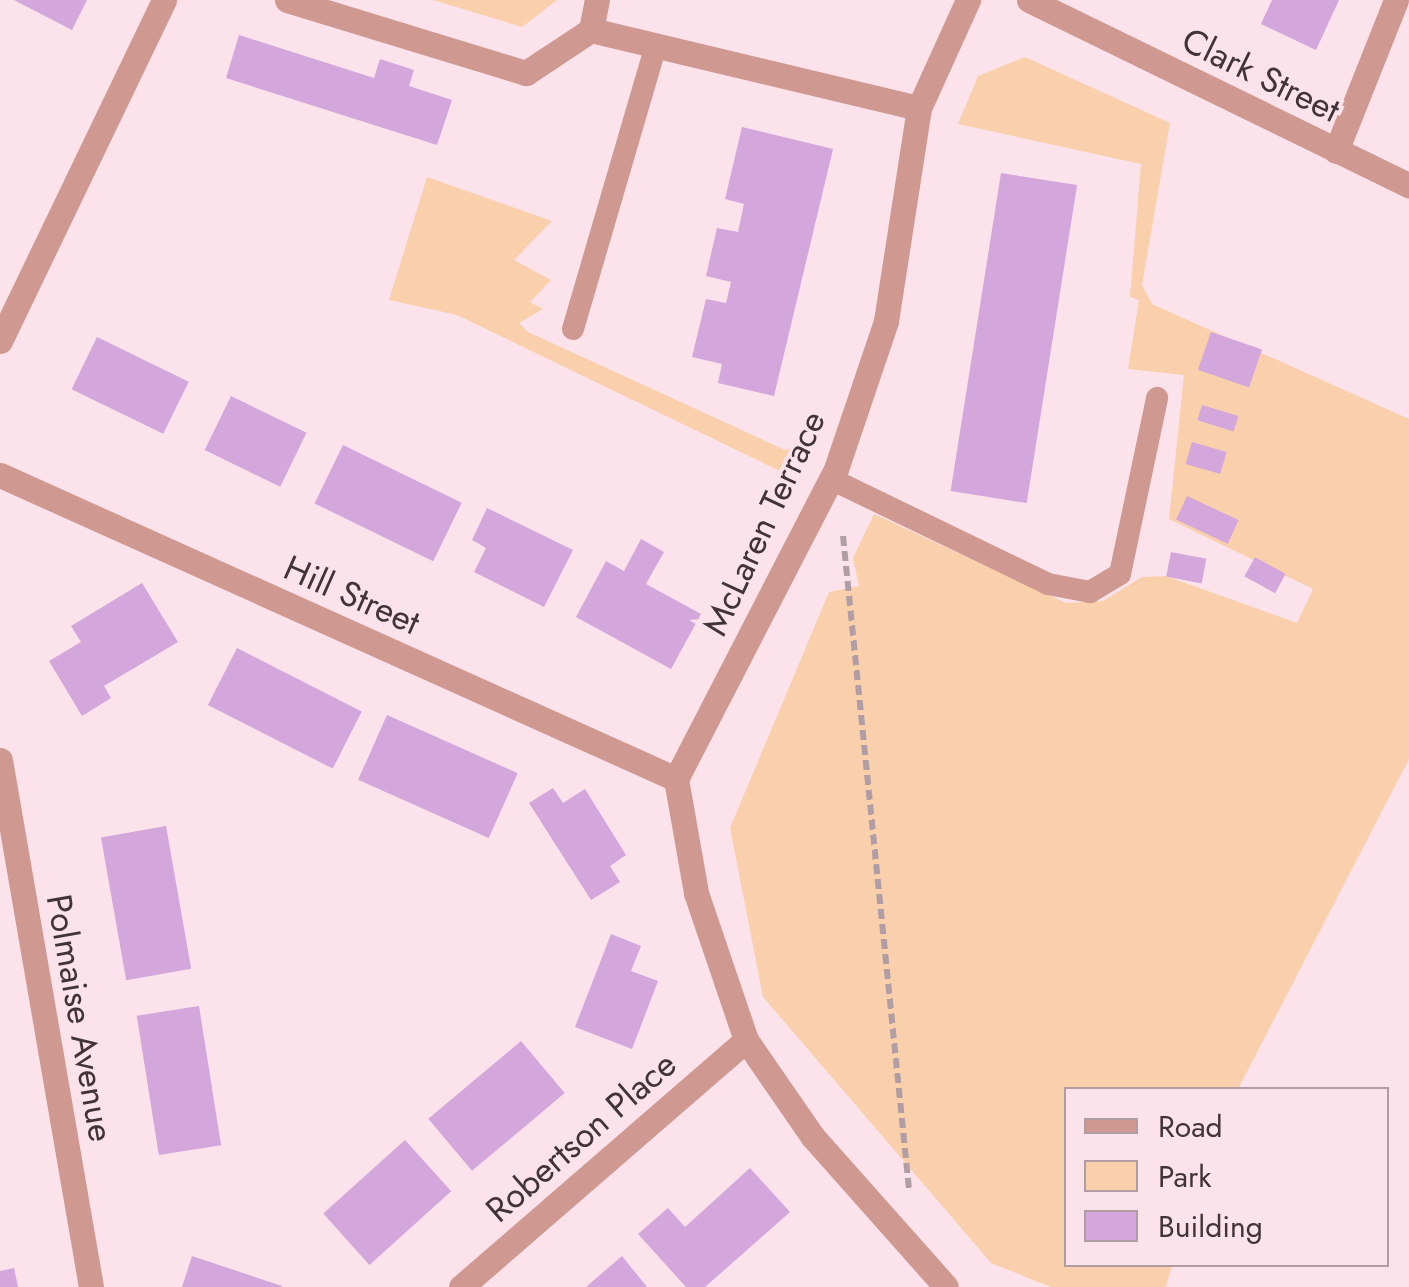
<!DOCTYPE html>
<style>
body{margin:0}
#map{position:relative;width:1409px;height:1287px;overflow:hidden;background:#fbe2eb;font-family:Jost,sans-serif}
div>[style]{position:absolute}
[style*='--x']{left:calc(var(--x)*1px);top:calc(var(--y)*1px);width:calc(var(--w)*1px);rotate:calc(var(--a)*1deg)}
.green>*{inset:0;background:#fad0ac}
.building>*{inset:0;background:#d3a6dc;transform-origin:0 0}
.path>*{height:6px;margin-top:-3px;transform-origin:0;background:repeating-linear-gradient(90deg,#b19ea5 0 10px,transparent 0 15px)}
.lane>*{height:22px;margin:-11px;padding:0 11px;transform-origin:11px;border-radius:11px;background:#cf9890}
.street>*{height:25px;margin:-12.5px;padding:0 12.5px;transform-origin:12.5px;border-radius:12.5px;background:#cf9890}
span{translate:-50% -50%;white-space:nowrap;text-align:center;line-height:1.15;-webkit-text-stroke:8px #fbe2eb;paint-order:stroke}
.street-label{font-size:35px;color:#403438}
.legend{position:absolute;left:1064px;top:1087px;width:325px;height:180px;box-sizing:border-box;background:#fbe2eb;border:2px solid #b09ca3;margin:0;padding:12px 18px;list-style:none;font-size:30px;color:#403438}
.legend li{display:flex;align-items:center;gap:20px;height:50px}
.legend b{width:50px;border:2px solid #b09ca3}
</style>
<div id="map">
<div class="green">
<div style="clip-path:polygon(433px 0,557px 0,522px 27px)"></div>
<div style="clip-path:polygon(1025px 57px,1170px 123px,1142px 285px,1152px 304px,1409px 419px,1409px 759px,1238px 1089px,1066px 1090px,1066px 1264px,1172px 1265px,1166px 1287px,1051px 1287px,991px 1263px,763px 997px,730px 828px,829px 592px,859px 586px,853px 558px,874px 514px,1066px 603px,1103px 601px,1142px 577px,1166px 576px,1297px 623px,1313px 589px,1169px 519px,1184px 375px,1128px 369px,1139px 300px,1130px 297px,1141px 164px,958px 124px,978px 76px)"></div>
<div style="clip-path:polygon(427px 177px,552px 221px,514px 260px,551px 280px,530px 302px,543px 309px,519px 323px,528px 332px,785px 450px,797px 445px,786px 474px,457px 315px,389px 300px)"></div>
</div>
<div class="building">
<div style="clip-path:polygon(14px 0,87px 0,72px 30px)"></div>
<div style="clip-path:polygon(1272px 0,1339px 0,1316px 50px,1261px 24px)"></div>
<div style="clip-path:polygon(239px 35px,374px 78px,380px 59px,414px 70px,409px 86px,452px 100px,437px 145px,226px 78px)"></div>
<div style="clip-path:polygon(742px 127px,833px 149px,774px 396px,718px 383px,722px 364px,692px 357px,706px 299px,726px 303px,731px 282px,706px 276px,717px 228px,738px 232px,744px 204px,725px 199px)"></div>
<div style="left:1001px;top:173px;width:77px;height:322px;rotate:9deg"></div>
<div style="left:1211px;top:332px;width:54px;height:40px;rotate:19deg"></div>
<div style="left:97px;top:337px;width:102px;height:58px;rotate:26deg"></div>
<div style="left:231px;top:396px;width:84px;height:60px;rotate:26deg"></div>
<div style="left:1202px;top:405px;width:38px;height:16px;rotate:17deg"></div>
<div style="left:1192px;top:442px;width:36px;height:23px;rotate:16deg"></div>
<div style="left:343px;top:445px;width:132px;height:65px;rotate:26deg"></div>
<div style="left:1187px;top:496px;width:57px;height:26px;rotate:25deg"></div>
<div style="clip-path:polygon(487px 508px,573px 550px,544px 607px,474px 572px,486px 548px,472px 540px)"></div>
<div style="clip-path:polygon(641px 539px,664px 552px,646px 584px,701px 614px,671px 669px,576px 617px,606px 561px,624px 571px)"></div>
<div style="left:1171px;top:552px;width:36px;height:25px;rotate:11deg"></div>
<div style="left:1255px;top:557px;width:35px;height:22px;rotate:29deg"></div>
<div style="clip-path:polygon(142px 583px,178px 642px,104px 686px,111px 698px,82px 716px,49px 661px,81px 642px,71px 626px)"></div>
<div style="left:237px;top:648px;width:140px;height:64px;rotate:27deg"></div>
<div style="left:387px;top:715px;width:143px;height:71px;rotate:24deg"></div>
<div style="clip-path:polygon(553px 788px,563px 803px,585px 789px,626px 855px,610px 866px,620px 882px,591px 900px,529px 803px)"></div>
<div style="left:166px;top:826px;width:145px;height:66px;rotate:80deg"></div>
<div style="clip-path:polygon(611px 934px,641px 946px,631px 971px,658px 981px,632px 1049px,575px 1027px)"></div>
<div style="left:199px;top:1006px;width:141px;height:63px;rotate:81deg"></div>
<div style="left:521px;top:1041px;width:68px;height:121px;rotate:50deg"></div>
<div style="left:405px;top:1140px;width:69px;height:110px;rotate:48deg"></div>
<div style="clip-path:polygon(750px 1168px,790px 1212px,705px 1287px,686px 1287px,638px 1234px,668px 1208px,685px 1227px)"></div>
<div style="clip-path:polygon(192px 1256px,282px 1286px,282px 1287px,182px 1287px)"></div>
<div style="clip-path:polygon(622px 1256px,647px 1287px,586px 1287px)"></div>
<div style="clip-path:polygon(14px 1268px,18px 1287px,0 1287px,0 1271px)"></div>
</div>
<div class="path">
<div style="--x:843;--y:536;--w:656;--a:84.23"></div>
</div>
<div class="lane">
<div style="--x:573;--y:329;--w:296;--a:-73.7"></div>
<div style="--x:831;--y:479;--w:241;--a:25.8"></div>
<div style="--x:1048;--y:584;--w:43;--a:10.8"></div>
<div style="--x:1090;--y:592;--w:35;--a:-31"></div>
<div style="--x:1120;--y:574;--w:180;--a:-78.1"></div>
</div>
<div class="street">
<div style="--x:287;--y:0;--w:250;--a:17"></div>
<div style="--x:526;--y:73;--w:78;--a:-33.5"></div>
<div style="--x:591;--y:30;--w:337;--a:13.4"></div>
<div style="--x:1029;--y:0;--w:423;--a:26"></div>
<div style="--x:591;--y:30;--w:31;--a:-79"></div>
<div style="--x:1336;--y:151;--w:162;--a:-68.3"></div>
<div style="--x:0;--y:341;--w:378;--a:-64.3"></div>
<div style="--x:0;--y:475;--w:741;--a:24.21"></div>
<div style="--x:0;--y:760;--w:535;--a:80.2"></div>
<div style="--x:676;--y:779;--w:349;--a:-62.7"></div>
<div style="--x:836;--y:469;--w:156;--a:-71.3"></div>
<div style="--x:886;--y:321;--w:216;--a:-81.2"></div>
<div style="--x:919;--y:108;--w:119;--a:-65.6"></div>
<div style="--x:676;--y:779;--w:116;--a:80"></div>
<div style="--x:696;--y:893;--w:155;--a:71.2"></div>
<div style="--x:746;--y:1040;--w:118;--a:55.4"></div>
<div style="--x:813;--y:1137;--w:200;--a:48.4"></div>
<div style="--x:461;--y:1287;--w:377;--a:-40.9"></div>
</div>
<div class="street-label">
<span style="left:1261px;top:75px;rotate:26deg">Clark Street</span>
<span style="left:764px;top:523px;rotate:-65deg">McLaren Terrace</span>
<span style="left:352px;top:595px;rotate:24deg">Hill Street</span>
<span style="left:80px;top:1018px;rotate:80deg">Polmaise Avenue</span>
<span style="left:581px;top:1137px;rotate:-41deg">Robertson Place</span>
</div>
<ul class="legend">
<li><b style="height:12px;background:#cf9890"></b>Road</li>
<li><b style="height:28px;background:#fad0ac"></b>Park</li>
<li><b style="height:28px;background:#d3a6dc"></b>Building</li>
</ul>
</div>
